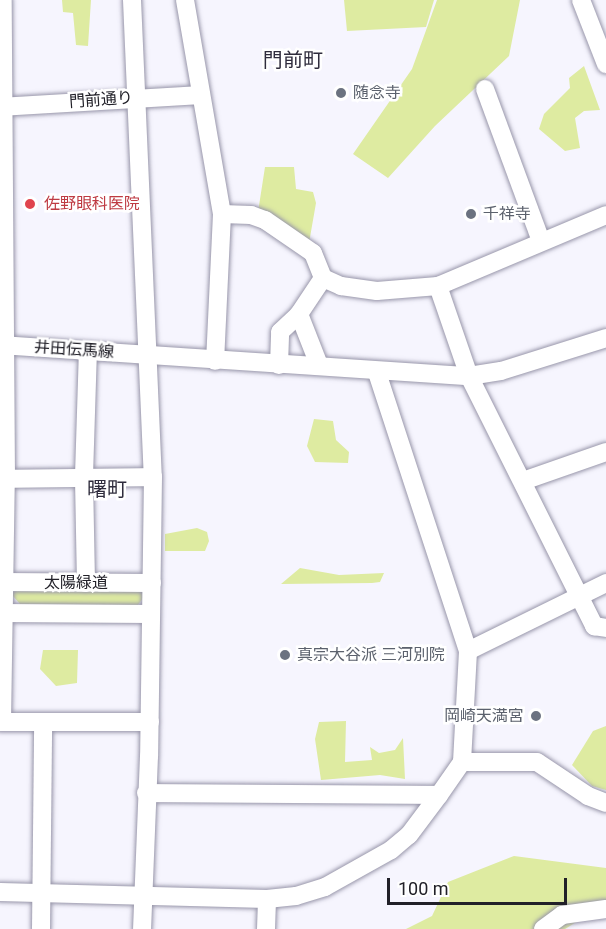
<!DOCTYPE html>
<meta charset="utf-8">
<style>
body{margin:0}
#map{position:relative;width:606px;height:929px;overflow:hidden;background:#f6f5fe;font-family:Roboto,"Noto Sans JP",sans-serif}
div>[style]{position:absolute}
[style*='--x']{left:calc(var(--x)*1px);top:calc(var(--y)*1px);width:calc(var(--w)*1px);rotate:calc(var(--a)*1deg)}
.green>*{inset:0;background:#deeba1}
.roads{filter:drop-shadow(0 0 2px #9896aa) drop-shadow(0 0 2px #9896aa)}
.minor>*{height:18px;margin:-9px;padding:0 9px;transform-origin:9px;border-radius:9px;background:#fff}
.dots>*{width:16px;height:16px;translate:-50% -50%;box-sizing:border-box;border:3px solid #fff;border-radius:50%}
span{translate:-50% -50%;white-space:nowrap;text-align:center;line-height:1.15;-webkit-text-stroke:5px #fff;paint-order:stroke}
.worship-label{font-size:16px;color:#5b616d}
.left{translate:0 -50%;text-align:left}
.right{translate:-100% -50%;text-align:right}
.street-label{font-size:16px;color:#212028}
.health-label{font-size:16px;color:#be3a42}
.quarter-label{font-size:20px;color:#2f2c3d}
.scale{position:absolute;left:387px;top:878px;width:180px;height:27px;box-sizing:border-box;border:3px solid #212028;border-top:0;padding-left:8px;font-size:18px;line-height:21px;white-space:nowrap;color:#212028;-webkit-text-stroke:4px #fff;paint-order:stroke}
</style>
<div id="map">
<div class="green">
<div style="clip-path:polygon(62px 0,91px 0,88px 46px,76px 45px,73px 13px,63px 12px)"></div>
<div style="clip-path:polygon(344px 0,434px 0,426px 27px,347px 31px)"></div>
<div style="clip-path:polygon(437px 0,520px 0,509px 56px,435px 126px,388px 178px,353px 154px,412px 69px)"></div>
<div style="clip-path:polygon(584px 66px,600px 110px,584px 111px,575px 118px,580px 148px,565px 151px,539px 129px,544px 114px,570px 88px,569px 78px)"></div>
<div style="clip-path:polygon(265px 167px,294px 167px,296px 189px,313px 192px,316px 203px,309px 243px,258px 212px)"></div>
<div style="clip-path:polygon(314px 419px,333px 421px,336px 440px,349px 452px,348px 463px,315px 462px,307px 446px)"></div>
<div style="clip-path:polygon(197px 528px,207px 532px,209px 541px,205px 551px,165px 551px,165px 534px)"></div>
<div style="clip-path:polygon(300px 568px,339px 575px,384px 573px,380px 582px,372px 583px,281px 584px)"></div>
<div style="clip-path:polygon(14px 590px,143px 590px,144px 597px,137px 606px,20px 604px,12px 595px)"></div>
<div style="clip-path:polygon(43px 650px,78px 650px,77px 683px,56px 686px,40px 669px)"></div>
<div style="clip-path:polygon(346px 721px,345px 762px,372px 760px,370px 747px,379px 753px,395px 750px,403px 738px,405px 779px,380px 775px,321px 780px,315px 739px,319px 722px)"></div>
<div style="clip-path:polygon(606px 726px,606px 790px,592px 786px,572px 765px,593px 731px)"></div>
<div style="clip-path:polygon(514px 856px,606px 868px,606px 916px,578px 921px,565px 929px,406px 929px,432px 916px,448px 882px)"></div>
</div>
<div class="roads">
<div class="minor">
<div style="--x:132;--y:0;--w:477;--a:87.5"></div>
<div style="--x:153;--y:477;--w:279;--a:90.8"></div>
<div style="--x:149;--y:756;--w:173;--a:92.3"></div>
<div style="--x:185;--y:0;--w:217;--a:80.2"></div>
<div style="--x:222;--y:214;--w:147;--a:92.7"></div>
<div style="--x:581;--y:0;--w:69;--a:68.7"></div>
<div style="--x:485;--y:89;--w:162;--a:69.8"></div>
<div style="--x:0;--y:107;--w:201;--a:-3.4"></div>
<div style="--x:222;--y:214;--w:29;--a:2"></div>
<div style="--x:251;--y:215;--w:15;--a:20"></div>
<div style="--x:265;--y:220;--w:58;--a:34.5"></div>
<div style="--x:313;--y:253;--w:27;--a:68"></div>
<div style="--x:323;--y:278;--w:20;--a:24"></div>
<div style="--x:341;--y:286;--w:36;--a:8"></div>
<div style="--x:377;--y:291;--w:61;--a:-4.7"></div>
<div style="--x:438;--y:286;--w:182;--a:-22.9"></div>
<div style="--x:438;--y:286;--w:95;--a:71"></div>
<div style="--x:469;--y:376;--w:280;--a:63.4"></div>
<div style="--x:594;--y:626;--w:12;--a:9"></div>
<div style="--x:299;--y:314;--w:55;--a:68.6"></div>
<div style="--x:0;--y:345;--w:470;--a:3.8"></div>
<div style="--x:469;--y:376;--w:32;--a:-9"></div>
<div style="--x:501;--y:371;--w:110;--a:-17.4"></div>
<div style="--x:279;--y:365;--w:33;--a:-88"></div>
<div style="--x:280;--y:332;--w:26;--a:-43"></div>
<div style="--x:299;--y:314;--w:43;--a:-56.3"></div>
<div style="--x:0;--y:479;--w:153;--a:-0.7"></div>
<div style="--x:523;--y:481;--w:88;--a:-19.3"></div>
<div style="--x:0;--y:582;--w:152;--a:0.4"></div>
<div style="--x:86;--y:583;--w:107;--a:-91.1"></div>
<div style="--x:84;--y:476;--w:125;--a:-88.2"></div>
<div style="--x:0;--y:613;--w:151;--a:0.4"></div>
<div style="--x:468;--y:651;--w:154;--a:-26.2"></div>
<div style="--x:0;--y:722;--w:150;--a:0"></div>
<div style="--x:2;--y:722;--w:243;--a:-89.1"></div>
<div style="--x:6;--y:479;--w:479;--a:-90.4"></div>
<div style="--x:462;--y:762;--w:75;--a:0"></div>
<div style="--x:537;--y:762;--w:61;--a:33.7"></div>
<div style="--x:588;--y:796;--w:19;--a:21"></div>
<div style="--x:146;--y:793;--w:293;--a:0.4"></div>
<div style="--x:0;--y:892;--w:267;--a:1.5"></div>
<div style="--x:267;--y:899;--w:29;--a:-6"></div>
<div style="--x:296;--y:896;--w:30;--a:-17"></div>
<div style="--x:325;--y:887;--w:76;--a:-29.3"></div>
<div style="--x:391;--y:850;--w:23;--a:-40"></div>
<div style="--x:409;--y:835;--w:50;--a:-53.1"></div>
<div style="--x:439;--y:795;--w:40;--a:-55.1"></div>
<div style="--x:462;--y:762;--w:111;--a:-86.9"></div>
<div style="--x:468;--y:651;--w:293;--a:-108.1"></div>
<div style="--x:41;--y:929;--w:207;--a:-89.4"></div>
<div style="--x:266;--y:929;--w:30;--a:-88"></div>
<div style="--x:543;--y:929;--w:24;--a:-36"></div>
<div style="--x:562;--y:915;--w:44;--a:-7.8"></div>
</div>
</div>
<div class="dots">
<div style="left:341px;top:93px;background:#6b7280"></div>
<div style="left:30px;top:204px;background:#e0444e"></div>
<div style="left:471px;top:214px;background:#6b7280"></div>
<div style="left:285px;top:655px;background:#6b7280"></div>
<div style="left:536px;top:716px;background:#6b7280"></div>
</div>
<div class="worship-label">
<span class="left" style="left:353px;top:93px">随念寺</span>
<span class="left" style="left:483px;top:214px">千祥寺</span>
<span class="left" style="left:297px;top:655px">真宗大谷派 三河別院</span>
<span class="right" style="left:524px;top:716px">岡崎天満宮</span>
</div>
<div class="street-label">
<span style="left:101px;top:100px;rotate:-4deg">門前通り</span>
<span style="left:74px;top:350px;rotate:4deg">井田伝馬線</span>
<span style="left:76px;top:583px">太陽緑道</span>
</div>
<div class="health-label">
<span class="left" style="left:44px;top:204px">佐野眼科医院</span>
</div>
<div class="quarter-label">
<span style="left:293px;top:60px">門前町</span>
<span style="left:107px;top:489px">曙町</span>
</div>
<div class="scale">100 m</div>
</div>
